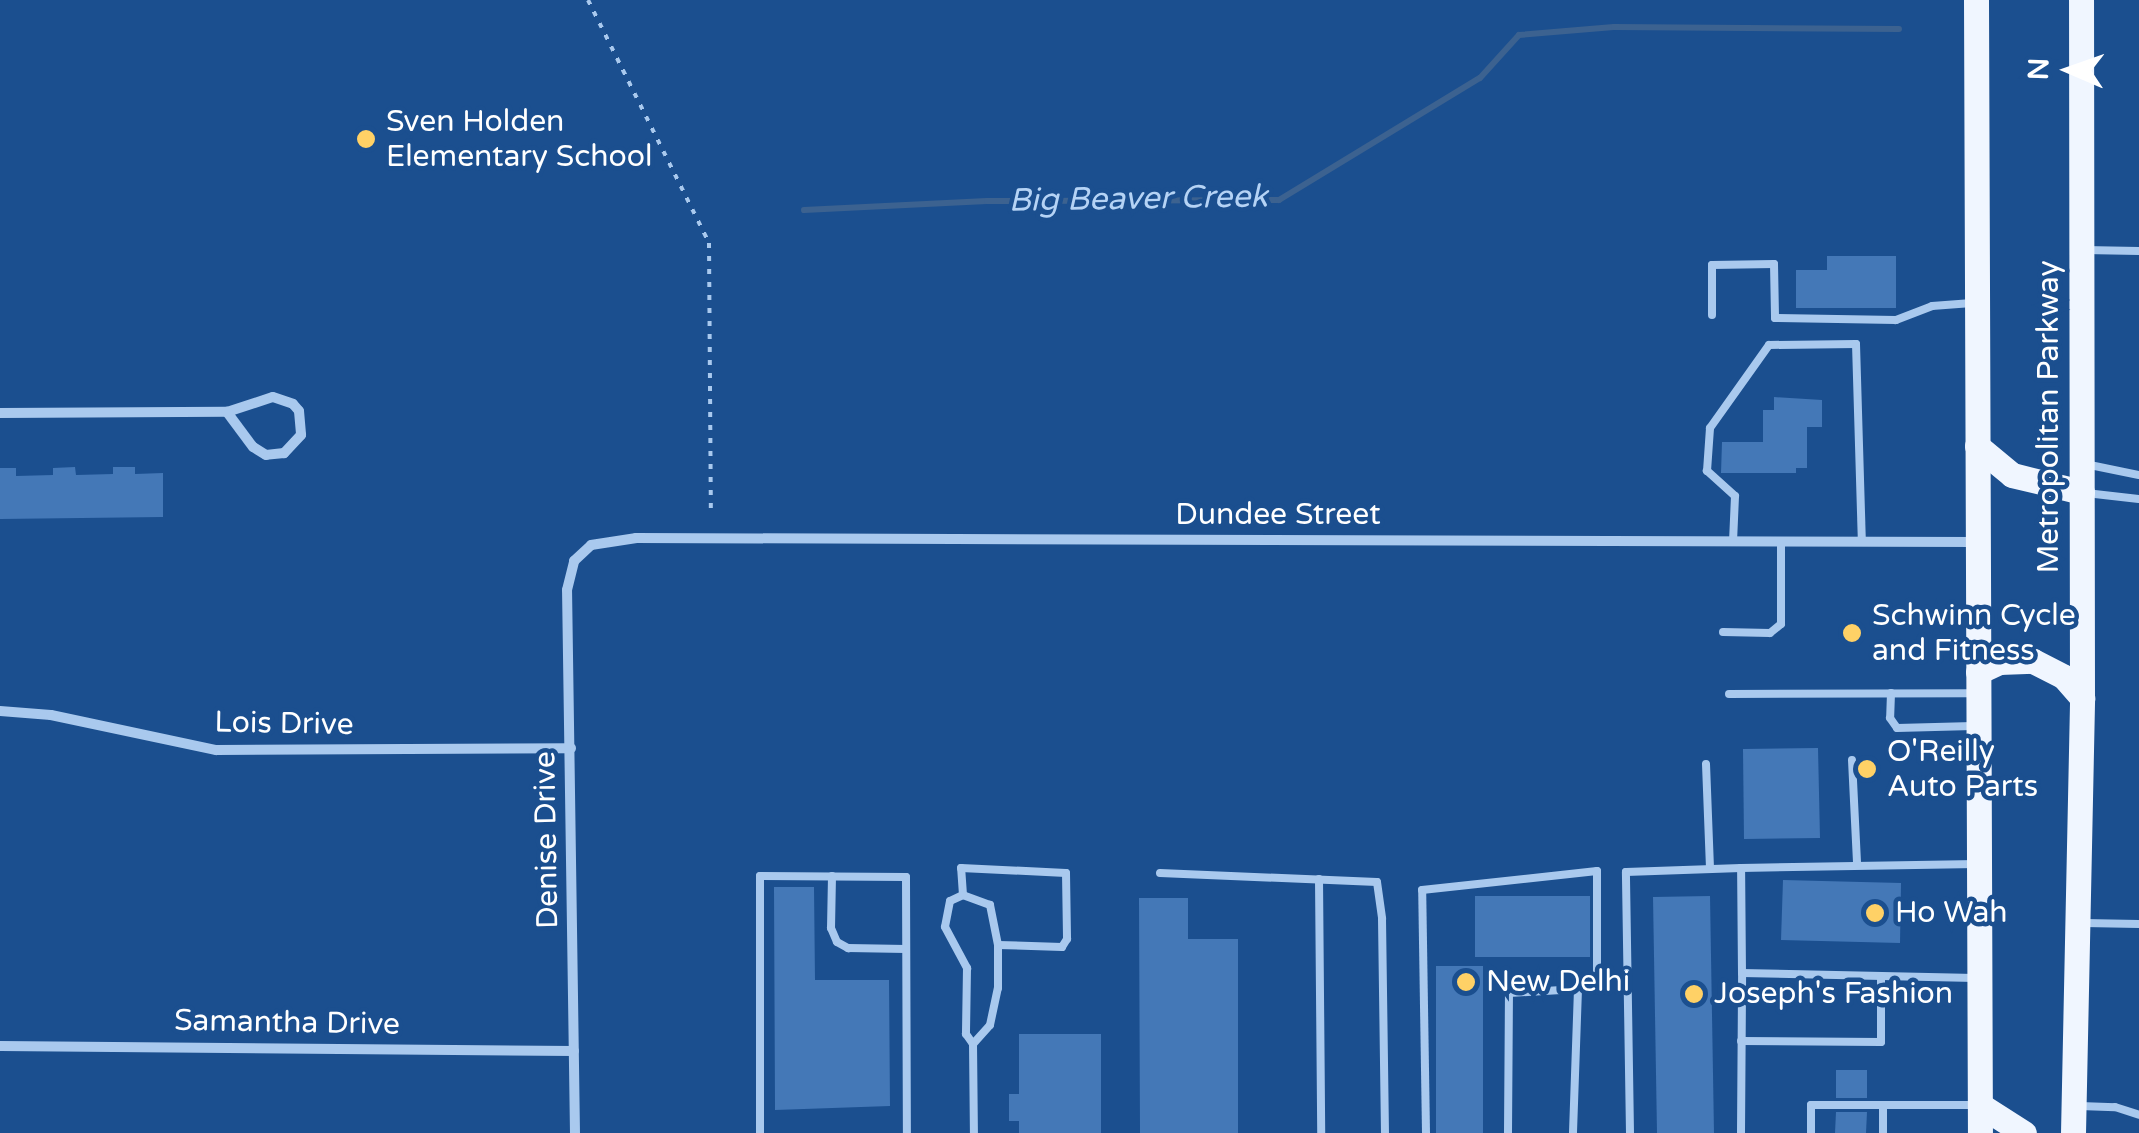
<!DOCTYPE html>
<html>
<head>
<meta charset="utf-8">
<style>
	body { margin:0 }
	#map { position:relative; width:2139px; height:1133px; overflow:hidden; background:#1b4f8f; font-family:"Varela Round",sans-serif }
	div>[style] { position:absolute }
	.stream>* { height:6px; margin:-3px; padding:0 3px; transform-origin:3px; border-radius:3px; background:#3c6290 }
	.building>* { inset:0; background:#4478b7 }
	.path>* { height:4px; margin-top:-2px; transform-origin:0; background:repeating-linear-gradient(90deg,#a9c9ee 0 5px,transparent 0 13px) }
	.lane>* { height:8px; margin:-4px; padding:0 4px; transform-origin:4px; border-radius:4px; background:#a9c9ee }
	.street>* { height:10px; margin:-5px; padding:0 5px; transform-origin:5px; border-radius:5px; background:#a9c9ee }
	.primary>* { height:25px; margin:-12.5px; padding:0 12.5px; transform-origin:12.5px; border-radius:12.5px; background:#f0f6ff }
	.dots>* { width:28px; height:28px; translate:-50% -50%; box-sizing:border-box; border:5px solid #1b4f8f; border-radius:50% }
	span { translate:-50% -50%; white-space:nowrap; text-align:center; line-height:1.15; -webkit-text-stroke:9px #1b4f8f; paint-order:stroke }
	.poi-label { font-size:30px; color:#fff }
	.left { translate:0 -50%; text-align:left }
	.street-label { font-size:30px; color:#fff }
	.water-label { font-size:32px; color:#b5d3f5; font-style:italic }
	.north { position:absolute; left:2019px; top:20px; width:100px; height:100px; -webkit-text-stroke:8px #1b4f8f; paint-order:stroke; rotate:272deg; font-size:28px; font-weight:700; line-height:40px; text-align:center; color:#fff }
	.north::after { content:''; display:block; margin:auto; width:35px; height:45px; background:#fff; clip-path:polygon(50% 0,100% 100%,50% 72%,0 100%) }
</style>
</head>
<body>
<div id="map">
	<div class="stream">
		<div style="left:804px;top:210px;width:183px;rotate:-2.8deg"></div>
		<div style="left:987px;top:201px;width:292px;rotate:-0.2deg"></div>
		<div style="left:1279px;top:200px;width:235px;rotate:-31.3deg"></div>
		<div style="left:1480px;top:78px;width:58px;rotate:-47.8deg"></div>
		<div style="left:1519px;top:35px;width:95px;rotate:-4.8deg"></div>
		<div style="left:1614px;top:27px;width:285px;rotate:0.4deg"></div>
	</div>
	<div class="building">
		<div style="clip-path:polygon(1827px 256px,1896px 256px,1896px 308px,1796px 308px,1796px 270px,1827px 270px)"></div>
		<div style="clip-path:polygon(1774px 397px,1822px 400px,1822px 427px,1807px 427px,1807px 468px,1796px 468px,1796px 473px,1721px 473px,1722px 442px,1763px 442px,1763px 410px,1774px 410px)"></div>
		<div style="clip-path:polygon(75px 467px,76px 475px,113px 474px,113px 467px,135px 467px,135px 474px,163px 473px,163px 517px,0 519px,0 468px,16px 468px,16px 476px,53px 475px,53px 468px)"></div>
		<div style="clip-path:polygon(1818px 748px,1820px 838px,1744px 839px,1743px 749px)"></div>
		<div style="clip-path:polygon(1783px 880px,1901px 883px,1900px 943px,1781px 940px)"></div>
		<div style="clip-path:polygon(774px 887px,814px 887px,815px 980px,889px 980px,890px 1106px,775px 1110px)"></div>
		<div style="clip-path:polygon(1475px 896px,1590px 896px,1590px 957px,1475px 957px)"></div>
		<div style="clip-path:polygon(1710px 896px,1714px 1133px,1657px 1133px,1653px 897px)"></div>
		<div style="clip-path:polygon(1139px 898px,1188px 898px,1188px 939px,1238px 939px,1238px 1133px,1140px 1133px)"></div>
		<div style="clip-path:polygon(1436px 966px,1483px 966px,1483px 1133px,1436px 1133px)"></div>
		<div style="clip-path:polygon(1019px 1034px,1101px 1034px,1101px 1133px,1019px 1133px,1019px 1121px,1009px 1121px,1009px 1094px,1019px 1094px)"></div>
		<div style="clip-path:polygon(1836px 1070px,1867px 1070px,1867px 1098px,1836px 1098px)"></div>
		<div style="clip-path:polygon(1836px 1112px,1867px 1112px,1866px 1133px,1835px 1133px)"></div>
	</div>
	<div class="path">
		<div style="left:588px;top:0;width:271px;rotate:63.5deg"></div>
		<div style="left:709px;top:243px;width:267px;rotate:89.6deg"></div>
	</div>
	<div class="lane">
		<div style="left:2084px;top:250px;width:55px;rotate:1deg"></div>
		<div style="left:1712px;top:315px;width:50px;rotate:-90deg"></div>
		<div style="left:1712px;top:265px;width:62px;rotate:-0.9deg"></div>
		<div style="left:1774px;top:264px;width:54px;rotate:88.9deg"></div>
		<div style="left:1775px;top:318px;width:121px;rotate:0.9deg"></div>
		<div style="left:1896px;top:320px;width:39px;rotate:-21deg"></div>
		<div style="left:1932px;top:306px;width:40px;rotate:-4.3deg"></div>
		<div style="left:2085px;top:464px;width:55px;rotate:11.5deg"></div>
		<div style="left:2086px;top:493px;width:53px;rotate:6.5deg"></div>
		<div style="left:1733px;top:542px;width:46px;rotate:-87.5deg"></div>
		<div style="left:1735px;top:496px;width:38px;rotate:-138deg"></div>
		<div style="left:1707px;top:471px;width:43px;rotate:-86deg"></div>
		<div style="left:1710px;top:428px;width:102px;rotate:-54.6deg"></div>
		<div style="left:1769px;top:345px;width:87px;rotate:-0.7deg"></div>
		<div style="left:1856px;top:344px;width:198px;rotate:88.3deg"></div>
		<div style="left:1723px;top:632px;width:47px;rotate:1.2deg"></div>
		<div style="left:1770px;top:633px;width:14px;rotate:-39deg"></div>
		<div style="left:1781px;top:624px;width:82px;rotate:-90deg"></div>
		<div style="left:1891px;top:693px;width:25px;rotate:92deg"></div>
		<div style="left:1890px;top:718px;width:12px;rotate:55deg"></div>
		<div style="left:1897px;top:728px;width:76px;rotate:-1.5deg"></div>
		<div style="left:1729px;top:694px;width:244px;rotate:-0.2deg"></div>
		<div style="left:1852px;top:760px;width:104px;rotate:87.2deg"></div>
		<div style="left:1706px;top:764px;width:104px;rotate:87.8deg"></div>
		<div style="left:1160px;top:873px;width:217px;rotate:2.4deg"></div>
		<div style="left:1377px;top:882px;width:37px;rotate:82deg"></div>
		<div style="left:1382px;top:919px;width:214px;rotate:89.2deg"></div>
		<div style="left:832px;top:876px;width:52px;rotate:91.1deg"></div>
		<div style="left:831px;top:928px;width:15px;rotate:67deg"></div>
		<div style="left:837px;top:942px;width:13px;rotate:29deg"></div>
		<div style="left:848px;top:948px;width:58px;rotate:1deg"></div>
		<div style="left:1319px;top:879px;width:254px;rotate:89.5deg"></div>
		<div style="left:963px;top:895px;width:27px;rotate:-94deg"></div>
		<div style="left:961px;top:868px;width:105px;rotate:2.7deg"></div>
		<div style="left:1066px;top:873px;width:66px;rotate:89.1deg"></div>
		<div style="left:1067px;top:939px;width:9px;rotate:122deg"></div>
		<div style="left:1062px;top:947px;width:64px;rotate:-178.2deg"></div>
		<div style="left:2084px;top:923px;width:55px;rotate:1deg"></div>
		<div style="left:1742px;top:973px;width:105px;rotate:-90.5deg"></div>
		<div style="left:1741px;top:868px;width:236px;rotate:-1deg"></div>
		<div style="left:1741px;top:1041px;width:140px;rotate:0.4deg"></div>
		<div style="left:1881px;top:1042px;width:64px;rotate:-90deg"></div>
		<div style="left:973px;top:1044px;width:25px;rotate:-48deg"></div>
		<div style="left:990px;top:1025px;width:38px;rotate:-78deg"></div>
		<div style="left:998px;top:988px;width:43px;rotate:-90deg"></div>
		<div style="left:998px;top:945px;width:41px;rotate:-101.3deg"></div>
		<div style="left:990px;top:905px;width:29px;rotate:-160deg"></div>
		<div style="left:963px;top:895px;width:14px;rotate:155deg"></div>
		<div style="left:950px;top:901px;width:26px;rotate:101deg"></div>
		<div style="left:945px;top:927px;width:47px;rotate:61.8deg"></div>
		<div style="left:967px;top:968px;width:66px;rotate:90.9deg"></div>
		<div style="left:966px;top:1034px;width:12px;rotate:55deg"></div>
		<div style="left:973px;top:1044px;width:89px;rotate:89.4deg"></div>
		<div style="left:1883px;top:1105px;width:28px;rotate:90deg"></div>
		<div style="left:2080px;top:1106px;width:35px;rotate:2deg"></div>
		<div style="left:2115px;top:1107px;width:25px;rotate:18deg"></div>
		<div style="left:760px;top:1133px;width:257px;rotate:-90deg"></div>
		<div style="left:760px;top:876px;width:146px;rotate:0.4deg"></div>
		<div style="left:906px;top:877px;width:256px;rotate:89.8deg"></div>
		<div style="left:1426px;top:1133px;width:243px;rotate:-90.9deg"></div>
		<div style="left:1422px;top:890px;width:176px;rotate:-6.2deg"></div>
		<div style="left:1597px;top:871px;width:118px;rotate:90deg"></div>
		<div style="left:1597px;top:989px;width:19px;rotate:180deg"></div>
		<div style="left:1508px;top:1133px;width:140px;rotate:-89.6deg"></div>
		<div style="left:1509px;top:993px;width:69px;rotate:-3.3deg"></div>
		<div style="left:1578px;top:989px;width:144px;rotate:92deg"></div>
		<div style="left:1630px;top:1133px;width:261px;rotate:-90.9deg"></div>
		<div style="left:1626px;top:872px;width:115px;rotate:-2deg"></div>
		<div style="left:1741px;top:1133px;width:160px;rotate:-89.6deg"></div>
		<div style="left:1742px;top:973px;width:233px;rotate:1.2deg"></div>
		<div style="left:1811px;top:1133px;width:28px;rotate:-90deg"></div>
		<div style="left:1811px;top:1105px;width:163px"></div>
	</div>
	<div class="street">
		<div style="left:0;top:413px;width:227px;rotate:-0.3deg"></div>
		<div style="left:227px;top:412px;width:48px;rotate:-18.1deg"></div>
		<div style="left:273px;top:397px;width:21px;rotate:19deg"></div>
		<div style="left:293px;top:404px;width:9px;rotate:49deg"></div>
		<div style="left:299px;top:411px;width:24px;rotate:85deg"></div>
		<div style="left:301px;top:435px;width:25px;rotate:133deg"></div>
		<div style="left:284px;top:453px;width:18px;rotate:174deg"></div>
		<div style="left:266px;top:455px;width:15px;rotate:-148deg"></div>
		<div style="left:253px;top:447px;width:44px;rotate:-126.6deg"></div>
		<div style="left:0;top:711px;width:51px;rotate:4.5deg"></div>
		<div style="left:51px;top:715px;width:169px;rotate:12deg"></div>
		<div style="left:216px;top:750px;width:355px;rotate:-0.3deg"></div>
		<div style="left:0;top:1046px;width:574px;rotate:0.5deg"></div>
		<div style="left:575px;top:1133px;width:543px;rotate:-90.84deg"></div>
		<div style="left:567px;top:590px;width:30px;rotate:-76deg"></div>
		<div style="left:574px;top:561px;width:23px;rotate:-43deg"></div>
		<div style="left:591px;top:545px;width:46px;rotate:-8.8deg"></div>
		<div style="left:636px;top:538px;width:1341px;rotate:0.17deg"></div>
	</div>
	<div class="primary">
		<div style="left:1976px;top:0;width:1133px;rotate:89.8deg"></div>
		<div style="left:1977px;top:446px;width:45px;rotate:39.6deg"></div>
		<div style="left:2012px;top:475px;width:72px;rotate:13.7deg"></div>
		<div style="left:1978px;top:672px;width:23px;rotate:-25deg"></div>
		<div style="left:1999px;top:662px;width:34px;rotate:-2deg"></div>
		<div style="left:2033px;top:661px;width:35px;rotate:27deg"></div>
		<div style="left:2064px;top:677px;width:28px;rotate:49deg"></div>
		<div style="left:1980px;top:1105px;width:52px;rotate:32.5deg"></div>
		<div style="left:2073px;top:1133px;width:435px;rotate:-88.8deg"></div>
		<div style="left:2082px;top:698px;width:698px;rotate:-90.08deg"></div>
	</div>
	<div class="dots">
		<div style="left:366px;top:139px;background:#ffd166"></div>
		<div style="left:1852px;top:633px;background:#ffd166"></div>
		<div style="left:1867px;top:769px;background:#ffd166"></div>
		<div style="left:1875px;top:913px;background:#ffd166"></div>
		<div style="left:1466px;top:982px;background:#ffd166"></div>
		<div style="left:1694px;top:994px;background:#ffd166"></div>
	</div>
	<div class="poi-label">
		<span class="left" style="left:386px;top:139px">Sven Holden<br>Elementary School</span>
		<span class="left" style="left:1872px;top:633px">Schwinn Cycle<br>and Fitness</span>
		<span class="left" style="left:1887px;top:769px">O'Reilly<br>Auto Parts</span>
		<span class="left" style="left:1895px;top:913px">Ho Wah</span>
		<span class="left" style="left:1486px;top:982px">New Delhi</span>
		<span class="left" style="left:1714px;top:994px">Joseph's Fashion</span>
	</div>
	<div class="street-label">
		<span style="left:2049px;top:417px;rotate:-90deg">Metropolitan Parkway</span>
		<span style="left:1278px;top:515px">Dundee Street</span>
		<span style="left:284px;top:724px;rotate:1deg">Lois Drive</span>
		<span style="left:547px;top:840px;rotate:-91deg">Denise Drive</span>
		<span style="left:287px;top:1023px;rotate:1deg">Samantha Drive</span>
	</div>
	<div class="water-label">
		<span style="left:1138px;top:199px;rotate:-1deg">Big Beaver Creek</span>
	</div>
	<div class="north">N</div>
</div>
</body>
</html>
